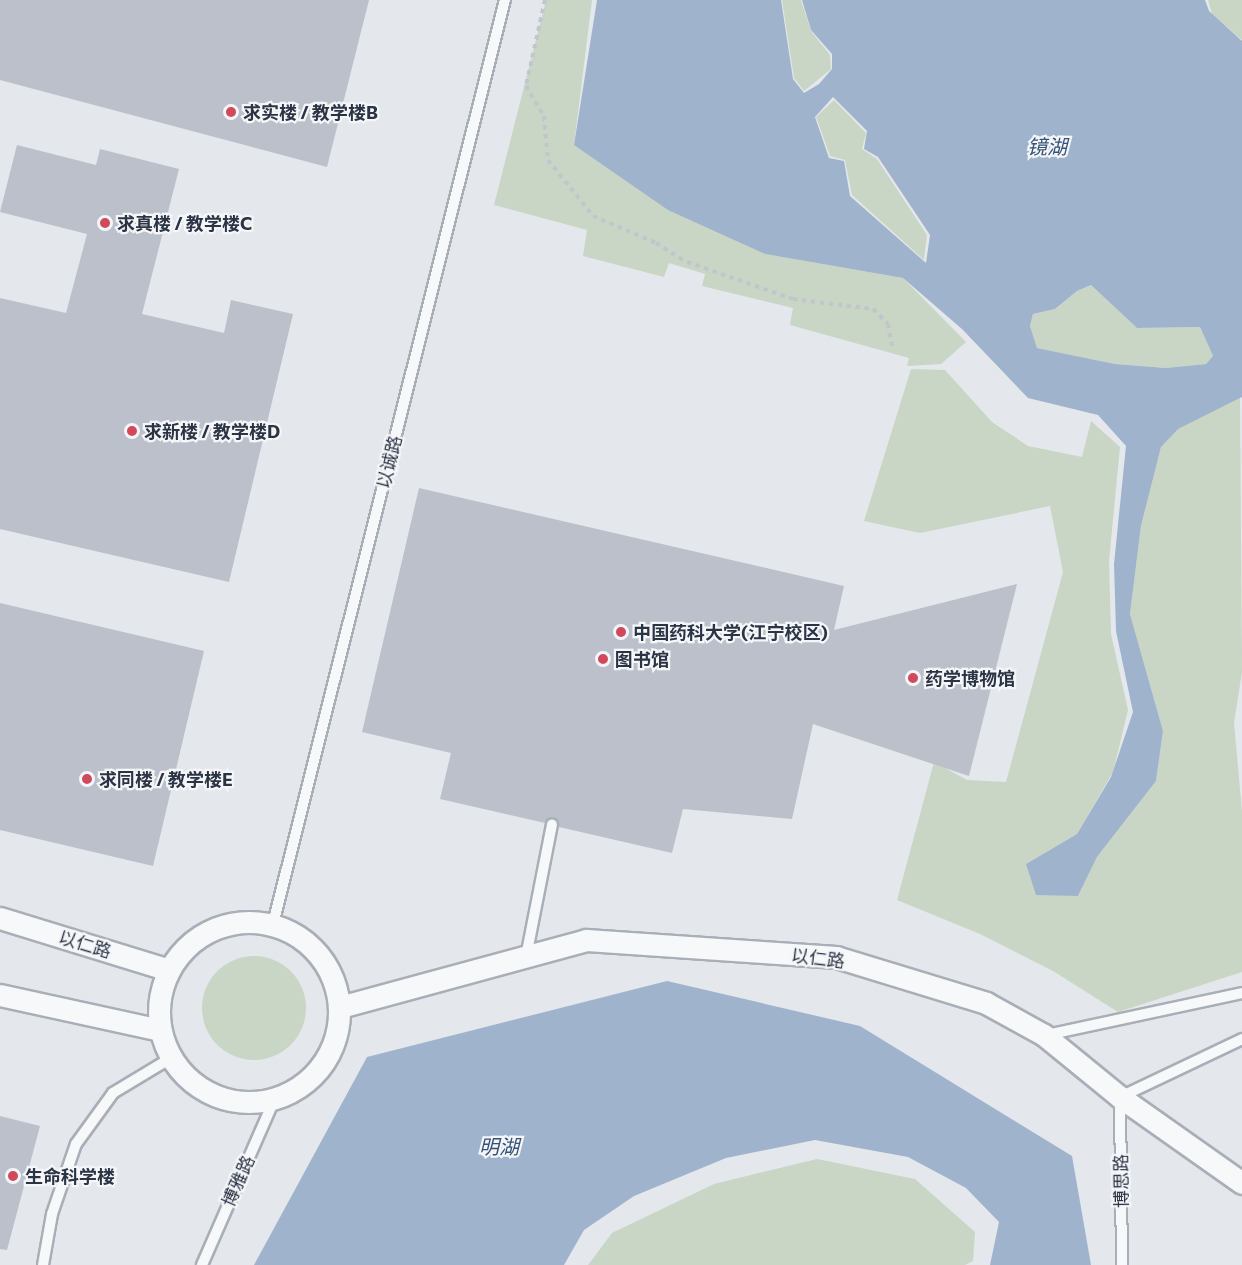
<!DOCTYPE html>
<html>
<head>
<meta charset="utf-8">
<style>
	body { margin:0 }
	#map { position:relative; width:1242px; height:1265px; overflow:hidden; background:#e4e7ec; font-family:Commissioner,"Noto Sans SC",sans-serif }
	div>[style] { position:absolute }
	.green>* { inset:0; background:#c9d6c5 }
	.round { border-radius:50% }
	.water>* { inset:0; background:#9fb4cc }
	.building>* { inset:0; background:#bbc0ca }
	.path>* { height:4px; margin-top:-2px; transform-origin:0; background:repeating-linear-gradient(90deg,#c2c5cb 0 4.5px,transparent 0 9px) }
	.roads { filter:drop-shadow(2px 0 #a9aeb7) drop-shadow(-2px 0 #a9aeb7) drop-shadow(0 2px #a9aeb7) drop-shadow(0 -2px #a9aeb7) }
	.service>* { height:10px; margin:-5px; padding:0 5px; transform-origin:5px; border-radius:5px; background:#f7f8fa }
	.minor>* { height:21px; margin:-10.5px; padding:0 10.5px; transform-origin:10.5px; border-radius:10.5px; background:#f7f8fa }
	.minor>.ring { margin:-10.5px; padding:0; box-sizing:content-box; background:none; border:21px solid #f7f8fa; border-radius:50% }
	.dots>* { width:16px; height:16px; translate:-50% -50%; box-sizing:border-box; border:3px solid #f4f6f9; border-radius:50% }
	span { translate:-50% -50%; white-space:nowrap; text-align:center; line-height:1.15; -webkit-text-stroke:4.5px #f4f6f9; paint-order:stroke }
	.poi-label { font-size:18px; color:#2b3445; font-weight:700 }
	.left { translate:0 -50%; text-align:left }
	.street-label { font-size:18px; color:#2b3445 }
	.water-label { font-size:20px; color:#34527a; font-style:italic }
</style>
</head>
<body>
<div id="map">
	<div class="green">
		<div style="clip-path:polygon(546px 0,592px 0,574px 145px,765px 254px,903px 278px,966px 342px,941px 364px,907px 366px,909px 358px,790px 325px,793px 308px,702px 286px,705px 274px,669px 263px,664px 277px,583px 256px,587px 230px,494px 205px)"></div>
		<div style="clip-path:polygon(782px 0,801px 0,811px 31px,830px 55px,831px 69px,804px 91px,794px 78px)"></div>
		<div style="clip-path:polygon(1208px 0,1242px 0,1242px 40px,1212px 14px)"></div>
		<div style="clip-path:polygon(834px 100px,866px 133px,862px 149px,877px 159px,927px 235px,924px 260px,852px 195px,845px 160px,830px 156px,816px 117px)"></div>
		<div style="clip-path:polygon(1091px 285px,1137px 328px,1200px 327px,1213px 356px,1206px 364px,1167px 368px,1115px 364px,1037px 348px,1030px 326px,1033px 314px,1055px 309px,1077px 291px)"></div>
		<div style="clip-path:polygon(911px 369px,945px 370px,992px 422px,1028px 446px,1082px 457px,1091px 421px,1120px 447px,1109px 561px,1111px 634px,1128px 710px,1113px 772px,1077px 834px,1026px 864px,1078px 896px,1097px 857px,1156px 781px,1163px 731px,1130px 614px,1141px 526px,1161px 447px,1177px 429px,1240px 398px,1242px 672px,1234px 723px,1242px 811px,1242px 972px,1118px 1012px,1053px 971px,980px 934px,897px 900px,934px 762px,967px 780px,1006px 782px,1063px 572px,1050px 506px,920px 533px,864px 521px)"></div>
		<div class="round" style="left:202px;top:956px;width:104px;height:104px"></div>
		<div style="clip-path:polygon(817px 1159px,915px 1179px,975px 1232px,973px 1261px,965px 1265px,588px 1265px,612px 1233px,714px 1184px)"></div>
	</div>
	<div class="water">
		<div style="clip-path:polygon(evenodd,597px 0,781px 0,793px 79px,804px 93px,819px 84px,832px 69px,832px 54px,811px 30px,802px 0,1205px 0,1209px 11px,1242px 41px,1242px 397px,1178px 429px,1161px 447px,1141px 526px,1130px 614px,1163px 731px,1156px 781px,1097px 857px,1078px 896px,1036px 895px,1026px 864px,1077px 834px,1111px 777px,1133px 712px,1116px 631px,1114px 564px,1126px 446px,1098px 415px,1028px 398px,962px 329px,903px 278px,765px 254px,668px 210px,574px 145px,597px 0,833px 97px,867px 131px,864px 149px,878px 157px,930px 235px,926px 263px,850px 196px,844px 161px,829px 158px,815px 117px,833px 97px,597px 0,1091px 285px,1137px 328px,1200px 327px,1213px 356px,1206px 364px,1166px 368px,1115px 364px,1037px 348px,1030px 326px,1033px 314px,1055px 309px,1077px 291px,1091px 285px)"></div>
		<div style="clip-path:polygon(667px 981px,860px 1026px,1072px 1156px,1091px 1265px,990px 1265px,999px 1222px,966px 1188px,908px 1157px,815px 1140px,726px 1158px,634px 1196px,584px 1230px,564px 1265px,254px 1265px,367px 1057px)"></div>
	</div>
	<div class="building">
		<div style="clip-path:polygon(0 0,369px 0,327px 167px,0 80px)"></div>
		<div style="clip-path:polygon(17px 145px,96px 165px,100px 149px,179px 169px,142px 314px,224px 333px,231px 300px,293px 314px,229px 582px,0 529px,0 298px,66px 313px,87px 234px,0 212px)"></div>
		<div style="clip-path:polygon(419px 488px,844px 586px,834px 630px,1017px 584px,969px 776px,813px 724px,792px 819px,683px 809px,672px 853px,559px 827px,554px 818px,545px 823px,440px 799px,451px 753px,362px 732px)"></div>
		<div style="clip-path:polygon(0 603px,204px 651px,153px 866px,0 830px)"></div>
		<div style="clip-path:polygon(0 1116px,40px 1126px,7px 1250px,0 1249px)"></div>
	</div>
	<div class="path">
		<div style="left:545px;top:0;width:88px;rotate:102.5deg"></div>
		<div style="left:526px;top:86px;width:35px;rotate:59deg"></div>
		<div style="left:544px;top:116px;width:44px;rotate:84.8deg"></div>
		<div style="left:548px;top:160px;width:72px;rotate:51.2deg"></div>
		<div style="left:593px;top:216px;width:69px;rotate:23.2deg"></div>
		<div style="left:656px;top:243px;width:36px;rotate:32deg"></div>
		<div style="left:687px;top:262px;width:112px;rotate:19.2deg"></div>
		<div style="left:793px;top:299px;width:81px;rotate:7.1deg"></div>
		<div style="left:873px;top:309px;width:21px;rotate:45deg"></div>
		<div style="left:888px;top:324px;width:23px;rotate:80deg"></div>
	</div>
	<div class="roads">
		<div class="service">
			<div style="left:273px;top:924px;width:953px;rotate:-75.91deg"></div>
			<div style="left:526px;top:957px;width:135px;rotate:-78.9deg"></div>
			<div style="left:1046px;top:1035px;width:200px;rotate:-12.1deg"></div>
			<div style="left:43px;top:1265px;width:52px;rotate:-80deg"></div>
			<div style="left:52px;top:1214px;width:74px;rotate:-71.1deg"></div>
			<div style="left:76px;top:1144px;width:63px;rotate:-54deg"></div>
			<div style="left:113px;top:1093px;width:68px;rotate:-31.1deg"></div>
			<div style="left:202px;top:1265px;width:182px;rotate:-66.4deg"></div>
			<div style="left:1122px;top:1265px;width:168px;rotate:-90.7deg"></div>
			<div style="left:1120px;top:1097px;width:135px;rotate:-25.4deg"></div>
		</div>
		<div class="minor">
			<div style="left:0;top:918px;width:177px;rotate:17.1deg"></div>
			<div class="ring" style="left:159px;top:922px;width:159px;height:159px"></div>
			<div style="left:0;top:995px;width:164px;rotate:12.3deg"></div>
			<div style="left:340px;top:1007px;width:255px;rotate:-15.2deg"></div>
			<div style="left:586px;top:940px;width:251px;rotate:3.9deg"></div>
			<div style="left:836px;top:957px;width:157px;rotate:17deg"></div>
			<div style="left:986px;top:1003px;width:66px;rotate:28.9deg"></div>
			<div style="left:1044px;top:1035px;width:98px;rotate:39.2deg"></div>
			<div style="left:1120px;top:1097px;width:149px;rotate:35.2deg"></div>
		</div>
	</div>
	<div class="dots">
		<div style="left:231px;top:112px;background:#d1495b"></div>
		<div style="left:105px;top:223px;background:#d1495b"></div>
		<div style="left:132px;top:431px;background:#d1495b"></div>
		<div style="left:621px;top:632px;background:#d1495b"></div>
		<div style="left:603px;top:659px;background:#d1495b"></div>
		<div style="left:913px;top:678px;background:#d1495b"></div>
		<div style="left:87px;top:779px;background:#d1495b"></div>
		<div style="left:13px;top:1176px;background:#d1495b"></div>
	</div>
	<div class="poi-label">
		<span class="left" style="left:243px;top:112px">求实楼 / 教学楼B</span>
		<span class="left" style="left:117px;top:223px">求真楼 / 教学楼C</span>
		<span class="left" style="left:144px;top:431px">求新楼 / 教学楼D</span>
		<span class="left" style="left:633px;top:632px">中国药科大学(江宁校区)</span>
		<span class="left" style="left:615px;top:659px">图书馆</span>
		<span class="left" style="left:925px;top:678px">药学博物馆</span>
		<span class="left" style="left:99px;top:779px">求同楼 / 教学楼E</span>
		<span class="left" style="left:25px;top:1176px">生命科学楼</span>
	</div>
	<div class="street-label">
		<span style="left:389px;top:462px;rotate:-76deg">以诚路</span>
		<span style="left:85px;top:944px;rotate:17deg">以仁路</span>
		<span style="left:818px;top:958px;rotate:7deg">以仁路</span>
		<span style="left:238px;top:1181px;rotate:-66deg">博雅路</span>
		<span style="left:1121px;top:1181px;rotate:-91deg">博思路</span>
	</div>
	<div class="water-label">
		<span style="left:1047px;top:146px">镜湖</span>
		<span style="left:499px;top:1146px">明湖</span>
	</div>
</div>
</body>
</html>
